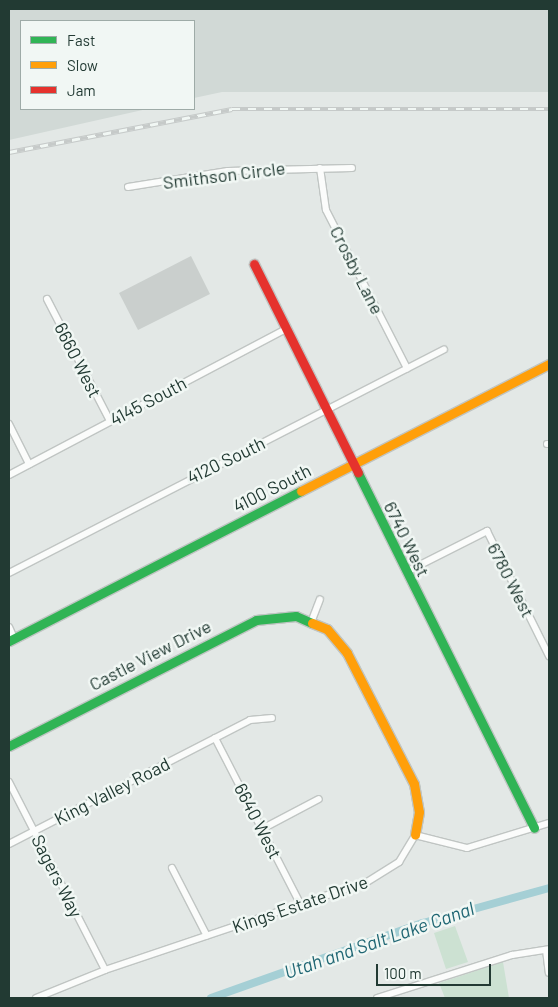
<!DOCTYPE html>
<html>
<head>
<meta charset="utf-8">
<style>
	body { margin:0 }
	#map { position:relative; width:558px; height:1007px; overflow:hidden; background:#e3e8e6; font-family:Barlow,sans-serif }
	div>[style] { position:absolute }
	.built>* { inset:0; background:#d1d9d6 }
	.green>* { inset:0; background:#cce1d2 }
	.canal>* { height:8px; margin:-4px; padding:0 4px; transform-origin:4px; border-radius:4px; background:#a5cfd5 }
	.building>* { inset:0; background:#cacfcd }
	.roads { filter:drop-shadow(1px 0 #c0c5c3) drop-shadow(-1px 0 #c0c5c3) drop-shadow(0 1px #c0c5c3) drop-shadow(0 -1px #c0c5c3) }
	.street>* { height:6px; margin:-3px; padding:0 3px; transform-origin:3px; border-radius:3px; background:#fbfcfb }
	.fast>* { height:9px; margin:-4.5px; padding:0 4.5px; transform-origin:4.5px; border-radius:4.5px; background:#30b455 }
	.slow>* { height:9px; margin:-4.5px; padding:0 4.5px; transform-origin:4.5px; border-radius:4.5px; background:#ff9f0a }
	.jam>* { height:9px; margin:-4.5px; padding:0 4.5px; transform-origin:4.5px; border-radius:4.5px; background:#e5322d }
	.rail>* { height:4.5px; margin-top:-2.25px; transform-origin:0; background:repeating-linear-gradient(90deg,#f1f7f4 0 8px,#c6cac9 0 16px); box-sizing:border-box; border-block:1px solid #c6cac9 }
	span { translate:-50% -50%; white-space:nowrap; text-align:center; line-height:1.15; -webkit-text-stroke:5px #f1f7f4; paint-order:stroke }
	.street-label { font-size:18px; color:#223a33 }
	.water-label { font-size:19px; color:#1f6673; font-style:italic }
	.frame { position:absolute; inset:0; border:10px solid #223a33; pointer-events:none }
	.legend { position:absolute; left:20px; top:20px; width:175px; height:90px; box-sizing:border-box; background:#f1f7f4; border:1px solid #9eaba7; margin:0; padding:6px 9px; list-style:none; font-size:15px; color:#223a33 }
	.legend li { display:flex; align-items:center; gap:10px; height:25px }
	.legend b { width:25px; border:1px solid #9eaba7 }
	.scale { position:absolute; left:376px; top:964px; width:115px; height:22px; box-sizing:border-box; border:2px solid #223a33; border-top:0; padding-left:6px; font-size:15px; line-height:18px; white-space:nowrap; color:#223a33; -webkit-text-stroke:4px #f1f7f4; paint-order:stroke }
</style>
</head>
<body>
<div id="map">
	<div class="built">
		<div style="clip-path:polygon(9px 9px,549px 9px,549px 92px,222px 92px,194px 98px,194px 21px,21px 21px,21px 109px,147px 109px,9px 140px)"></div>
	</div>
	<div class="green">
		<div style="clip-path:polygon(455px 926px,468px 962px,446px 969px,434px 933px)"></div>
		<div style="clip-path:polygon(503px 962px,509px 998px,445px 998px,439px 983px)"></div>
	</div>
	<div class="canal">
		<div style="left:211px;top:998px;width:225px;rotate:-19.5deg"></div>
		<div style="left:423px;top:923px;width:131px;rotate:-15.5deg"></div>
	</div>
	<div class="building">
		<div style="clip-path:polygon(191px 256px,210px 294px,138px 330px,119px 293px)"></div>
	</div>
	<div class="roads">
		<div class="street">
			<div style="left:320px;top:168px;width:42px;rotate:81.9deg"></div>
			<div style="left:326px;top:210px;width:178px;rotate:62.9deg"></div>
			<div style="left:128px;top:187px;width:101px;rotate:-9.1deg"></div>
			<div style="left:228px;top:171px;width:124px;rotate:-1.4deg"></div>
			<div style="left:47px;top:299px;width:137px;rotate:62.7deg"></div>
			<div style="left:9px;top:424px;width:45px;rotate:63.4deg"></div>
			<div style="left:547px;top:444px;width:2px"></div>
			<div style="left:9px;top:475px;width:315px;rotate:-27.8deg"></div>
			<div style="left:406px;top:572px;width:91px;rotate:-26.8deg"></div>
			<div style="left:487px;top:531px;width:140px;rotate:63.6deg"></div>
			<div style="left:9px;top:573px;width:489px;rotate:-27.2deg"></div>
			<div style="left:312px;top:620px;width:22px;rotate:-69deg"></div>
			<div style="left:9px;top:627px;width:12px;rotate:66deg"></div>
			<div style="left:215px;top:738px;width:188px;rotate:62.8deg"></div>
			<div style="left:9px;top:782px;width:211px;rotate:62.9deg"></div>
			<div style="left:262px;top:829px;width:64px;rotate:-27.8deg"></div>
			<div style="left:9px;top:844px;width:271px;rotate:-27.2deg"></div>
			<div style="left:250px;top:720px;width:22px;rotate:-5deg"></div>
			<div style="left:172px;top:868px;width:76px;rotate:62.8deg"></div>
			<div style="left:546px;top:950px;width:23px;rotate:83deg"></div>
			<div style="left:36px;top:998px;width:74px;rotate:-22.1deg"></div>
			<div style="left:105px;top:970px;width:276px;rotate:-18.6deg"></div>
			<div style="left:367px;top:882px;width:38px;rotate:-32deg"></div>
			<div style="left:399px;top:862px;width:31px;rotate:-59deg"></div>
			<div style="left:415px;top:835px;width:54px;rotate:14deg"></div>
			<div style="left:467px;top:848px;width:86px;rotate:-17deg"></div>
			<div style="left:377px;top:998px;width:142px;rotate:-17.7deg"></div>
			<div style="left:512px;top:955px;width:37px;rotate:-9deg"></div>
		</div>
		<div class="fast">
			<div style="left:358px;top:473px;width:396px;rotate:63.6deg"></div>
			<div style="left:9px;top:641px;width:328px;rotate:-27.2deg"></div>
			<div style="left:9px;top:746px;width:277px;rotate:-27deg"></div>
			<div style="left:256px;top:620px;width:40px;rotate:-5.7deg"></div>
			<div style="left:296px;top:616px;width:17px;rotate:24deg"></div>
		</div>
		<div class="slow">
			<div style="left:301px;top:491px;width:279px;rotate:-27.1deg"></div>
			<div style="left:312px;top:623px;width:16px;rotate:22deg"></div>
			<div style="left:327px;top:629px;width:31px;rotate:50deg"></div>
			<div style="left:347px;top:653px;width:147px;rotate:62.9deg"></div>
			<div style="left:414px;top:784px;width:28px;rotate:80deg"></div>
			<div style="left:419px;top:812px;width:23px;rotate:100deg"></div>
		</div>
		<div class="jam">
			<div style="left:254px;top:264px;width:233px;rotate:63.5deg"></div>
		</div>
	</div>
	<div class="rail">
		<div style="left:9px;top:152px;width:227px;rotate:-10.9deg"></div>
		<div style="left:232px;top:109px;width:317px"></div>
	</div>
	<div class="street-label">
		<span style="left:224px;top:175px;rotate:-7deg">Smithson Circle</span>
		<span style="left:357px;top:270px;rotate:63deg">Crosby Lane</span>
		<span style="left:78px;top:360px;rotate:63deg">6660 West</span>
		<span style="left:148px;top:401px;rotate:-28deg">4145 South</span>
		<span style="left:226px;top:460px;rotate:-26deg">4120 South</span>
		<span style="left:272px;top:488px;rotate:-27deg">4100 South</span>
		<span style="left:407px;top:539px;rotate:64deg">6740 West</span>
		<span style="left:511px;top:580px;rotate:63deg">6780 West</span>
		<span style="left:150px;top:655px;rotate:-27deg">Castle View Drive</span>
		<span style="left:112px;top:791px;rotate:-27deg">King Valley Road</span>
		<span style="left:258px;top:821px;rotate:63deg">6640 West</span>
		<span style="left:57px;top:876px;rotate:63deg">Sagers Way</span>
		<span style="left:300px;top:904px;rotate:-19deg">Kings Estate Drive</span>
	</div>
	<div class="water-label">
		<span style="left:379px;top:940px;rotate:-19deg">Utah and Salt Lake Canal</span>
	</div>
	<div class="frame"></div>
	<ul class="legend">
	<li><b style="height:6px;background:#30b455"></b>Fast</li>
	<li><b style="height:6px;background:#ff9f0a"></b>Slow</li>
	<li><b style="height:6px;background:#e5322d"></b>Jam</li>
	</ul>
	<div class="scale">100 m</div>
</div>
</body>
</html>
